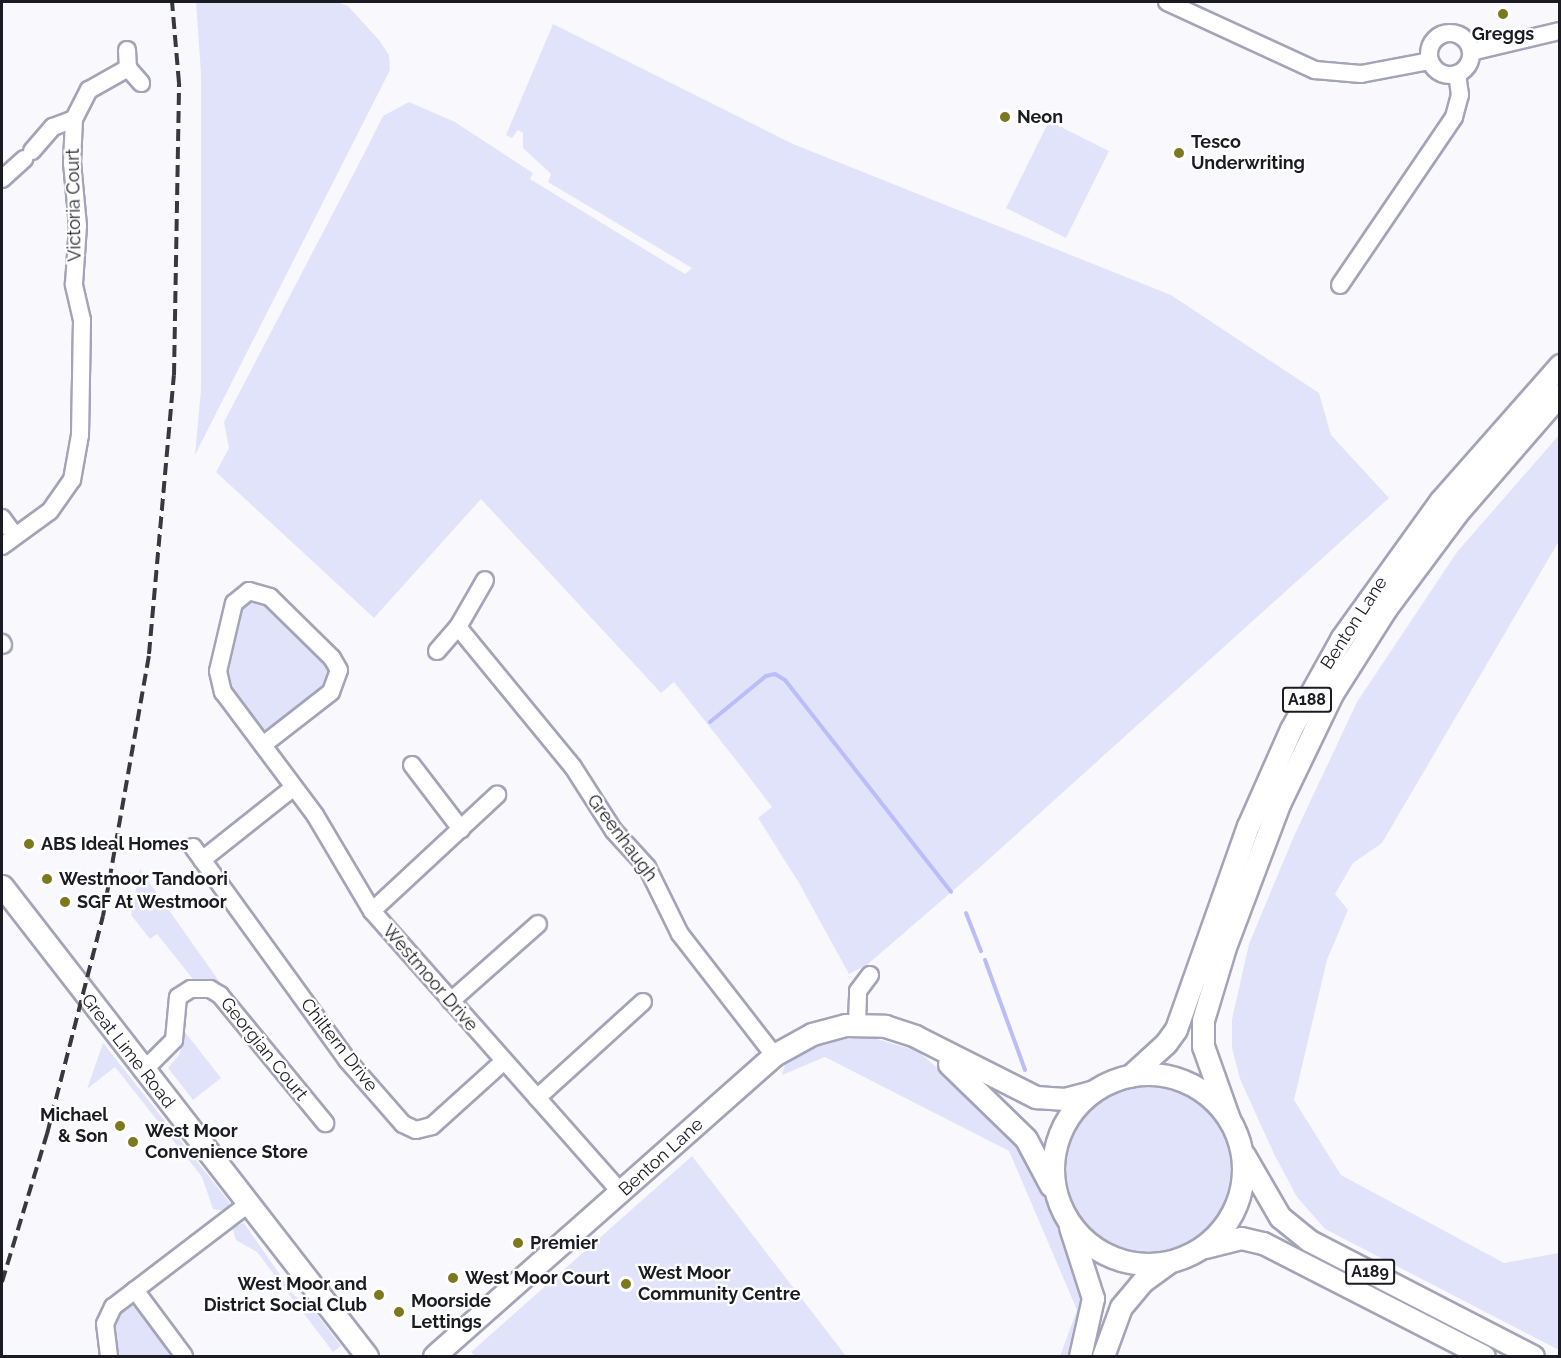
<!DOCTYPE html>
<html>
<head>
<meta charset="utf-8">
<style>
	body { margin:0 }
	#map { position:relative; width:1561px; height:1358px; overflow:hidden; background:#f9f9fd; font-family:Raleway,sans-serif }
	div>[style] { position:absolute }
	.green>* { inset:0; background:#e1e3fb }
	.round { border-radius:50% }
	.stream>* { height:4px; margin:-2px; padding:0 2px; transform-origin:2px; border-radius:2px; background:#bbbdfb }
	.roads { filter:drop-shadow(2px 0 #a3a4b8) drop-shadow(-2px 0 #a3a4b8) drop-shadow(0 2px #a3a4b8) drop-shadow(0 -2px #a3a4b8) }
	.minor>* { height:16px; margin:-8px; padding:0 8px; transform-origin:8px; border-radius:8px; background:#fff }
	.minor>.ring { margin:-8px; padding:0; box-sizing:content-box; background:none; border:16px solid #fff; border-radius:50% }
	.major>* { height:21px; margin:-10.5px; padding:0 10.5px; transform-origin:10.5px; border-radius:10.5px; background:#fff }
	.major>.ring { margin:-10.5px; padding:0; box-sizing:content-box; background:none; border:21px solid #fff; border-radius:50% }
	.rail>* { height:4px; margin-top:-2px; transform-origin:0; background:repeating-linear-gradient(90deg,#38393f 0 12px,transparent 0 18px) }
	.dots>* { width:16px; height:16px; translate:-50% -50%; box-sizing:border-box; border:3px solid #fff; border-radius:50% }
	span { translate:-50% -50%; white-space:nowrap; text-align:center; line-height:1.15; -webkit-text-stroke:4.5px #fff; paint-order:stroke }
	.shield-label span { padding:2px 4px; background:#fff; border:2px solid; border-radius:4px; -webkit-text-stroke-width:0 }
	.shield-label { font-size:16px; color:#1b1c23; font-weight:700 }
	.poi-label { font-size:18px; color:#1b1c23; font-weight:700 }
	.left { translate:0 -50%; text-align:left }
	.right { translate:-100% -50%; text-align:right }
	.street-label { font-size:18px; color:#1b1c23 }
	.frame { position:absolute; inset:0; border:3px solid #1b1c23; pointer-events:none }
</style>
</head>
<body>
<div id="map">
	<div class="green">
		<div style="clip-path:polygon(196px 2px,337px 2px,348px 6px,379px 40px,389px 55px,390px 70px,195px 455px,201px 390px,201px 74px)"></div>
		<div style="clip-path:polygon(553px 24px,793px 144px,1171px 295px,1319px 393px,1331px 435px,1389px 498px,978px 869px,868px 964px,849px 974px,799px 883px,758px 818px,772px 807px,743px 769px,674px 682px,661px 693px,481px 499px,374px 618px,216px 472px,229px 448px,224px 422px,367px 148px,383px 116px,409px 102px,455px 122px,533px 173px,530px 179px,685px 274px,692px 268px,548px 182px,551px 174px,523px 148px,523px 133px,518px 130px,512px 138px,506px 135px)"></div>
		<div style="clip-path:polygon(1049px 121px,1109px 151px,1066px 238px,1006px 208px)"></div>
		<div style="clip-path:polygon(1559px 435px,1559px 541px,1382px 843px,1353px 863px,1335px 894px,1348px 910px,1327px 960px,1294px 1100px,1341px 1175px,1504px 1263px,1559px 1253px,1559px 1350px,1325px 1229px,1297px 1197px,1275px 1156px,1240px 1079px,1232px 1048px,1232px 1019px,1249px 944px,1294px 836px,1357px 702px,1457px 552px)"></div>
		<div style="clip-path:polygon(247px 600px,264px 602px,332px 671px,331px 682px,274px 728px,265px 729px,259px 728px,224px 680px,237px 607px)"></div>
		<div style="clip-path:polygon(140px 869px,221px 984px,196px 983px,157px 934px,150px 939px,131px 915px)"></div>
		<div style="clip-path:polygon(185px 1032px,221px 1078px,193px 1100px,168px 1068px,179px 1055px)"></div>
		<div style="clip-path:polygon(863px 1035px,918px 1051px,1018px 1140px,1032px 1161px,1087px 1293px,1073px 1356px,1060px 1356px,1077px 1310px,1009px 1151px,825px 1057px,782px 1075px,786px 1061px,808px 1048px)"></div>
		<div style="clip-path:polygon(103px 1043px,230px 1203px,225px 1211px,213px 1209px,202px 1177px,115px 1067px,87px 1089px)"></div>
		<div class="round" style="left:1062px;top:1084px;width:172px;height:172px"></div>
		<div style="clip-path:polygon(692px 1156px,846px 1356px,475px 1356px,471px 1352px)"></div>
		<div style="clip-path:polygon(244px 1223px,294px 1295px,315px 1312px,341px 1346px,333px 1352px,257px 1252px,236px 1240px,232px 1227px)"></div>
		<div style="clip-path:polygon(129px 1302px,138px 1304px,174px 1356px,116px 1356px,112px 1321px)"></div>
	</div>
	<div class="stream">
		<div style="left:710px;top:722px;width:72px;rotate:-39.4deg"></div>
		<div style="left:766px;top:676px;width:9px;rotate:-13deg"></div>
		<div style="left:775px;top:674px;width:12px;rotate:31deg"></div>
		<div style="left:785px;top:680px;width:269px;rotate:51.9deg"></div>
		<div style="left:966px;top:913px;width:41px;rotate:68.5deg"></div>
		<div style="left:985px;top:960px;width:117px;rotate:70deg"></div>
	</div>
	<div class="roads">
		<div class="minor">
			<div style="left:1167px;top:2px;width:163px;rotate:24.7deg"></div>
			<div style="left:1315px;top:70px;width:46px;rotate:5deg"></div>
			<div style="left:1361px;top:74px;width:70px;rotate:-10.7deg"></div>
			<div class="ring" style="left:1429px;top:33px;width:26px;height:26px"></div>
			<div style="left:127px;top:50px;width:18px;rotate:87deg"></div>
			<div style="left:128px;top:68px;width:20px;rotate:49deg"></div>
			<div style="left:1471px;top:52px;width:91px;rotate:-13.3deg"></div>
			<div style="left:32px;top:151px;width:32px;rotate:-49deg"></div>
			<div style="left:53px;top:127px;width:22px;rotate:-21deg"></div>
			<div style="left:2px;top:179px;width:30px;rotate:-42deg"></div>
			<div style="left:1340px;top:285px;width:203px;rotate:-55.8deg"></div>
			<div style="left:1454px;top:117px;width:23px;rotate:-75deg"></div>
			<div style="left:1460px;top:95px;width:21px;rotate:-98deg"></div>
			<div style="left:2px;top:518px;width:22px;rotate:54deg"></div>
			<div style="left:2px;top:546px;width:59px;rotate:-36.1deg"></div>
			<div style="left:50px;top:511px;width:38px;rotate:-55deg"></div>
			<div style="left:72px;top:480px;width:46px;rotate:-79.9deg"></div>
			<div style="left:80px;top:435px;width:115px;rotate:-89deg"></div>
			<div style="left:82px;top:320px;width:37px;rotate:-103deg"></div>
			<div style="left:74px;top:284px;width:58px;rotate:-86.1deg"></div>
			<div style="left:78px;top:226px;width:63px;rotate:-95.4deg"></div>
			<div style="left:72px;top:163px;width:44px;rotate:-87.4deg"></div>
			<div style="left:74px;top:119px;width:33px;rotate:-63deg"></div>
			<div style="left:89px;top:90px;width:45px;rotate:-29.4deg"></div>
			<div style="left:458px;top:627px;width:181px;rotate:50.6deg"></div>
			<div style="left:573px;top:767px;width:76px;rotate:57.4deg"></div>
			<div style="left:614px;top:831px;width:49px;rotate:47.5deg"></div>
			<div style="left:647px;top:867px;width:75px;rotate:63.8deg"></div>
			<div style="left:680px;top:934px;width:153px;rotate:52.2deg"></div>
			<div style="left:2px;top:643px;width:2px;rotate:63deg"></div>
			<div style="left:437px;top:651px;width:32px;rotate:-49deg"></div>
			<div style="left:458px;top:627px;width:54px;rotate:-60.1deg"></div>
			<div style="left:263px;top:745px;width:86px;rotate:-37.9deg"></div>
			<div style="left:331px;top:692px;width:23px;rotate:-70deg"></div>
			<div style="left:339px;top:670px;width:14px;rotate:-120deg"></div>
			<div style="left:332px;top:658px;width:87px;rotate:-135.5deg"></div>
			<div style="left:270px;top:597px;width:22px;rotate:-164deg"></div>
			<div style="left:249px;top:591px;width:19px;rotate:141deg"></div>
			<div style="left:234px;top:603px;width:70px;rotate:103.2deg"></div>
			<div style="left:218px;top:671px;width:22px;rotate:77deg"></div>
			<div style="left:223px;top:692px;width:154px;rotate:53.2deg"></div>
			<div style="left:315px;top:815px;width:112px;rotate:59.3deg"></div>
			<div style="left:372px;top:911px;width:375px;rotate:48.5deg"></div>
			<div style="left:412px;top:765px;width:81px;rotate:52.6deg"></div>
			<div style="left:193px;top:847px;width:263px;rotate:54.1deg"></div>
			<div style="left:347px;top:1060px;width:85px;rotate:48.8deg"></div>
			<div style="left:403px;top:1124px;width:14px;rotate:25deg"></div>
			<div style="left:416px;top:1130px;width:16px;rotate:-14deg"></div>
			<div style="left:432px;top:1126px;width:97px;rotate:-42.1deg"></div>
			<div style="left:202px;top:860px;width:117px;rotate:-38.4deg"></div>
			<div style="left:372px;top:911px;width:171px;rotate:-42.9deg"></div>
			<div style="left:451px;top:1001px;width:116px;rotate:-41.5deg"></div>
			<div style="left:857px;top:1024px;width:33px;rotate:-88deg"></div>
			<div style="left:858px;top:991px;width:20px;rotate:-53deg"></div>
			<div style="left:143px;top:1071px;width:44px;rotate:-45deg"></div>
			<div style="left:174px;top:1040px;width:43px;rotate:-84.7deg"></div>
			<div style="left:178px;top:997px;width:15px;rotate:-32deg"></div>
			<div style="left:191px;top:989px;width:19px"></div>
			<div style="left:210px;top:989px;width:12px;rotate:31deg"></div>
			<div style="left:220px;top:995px;width:166px;rotate:50.6deg"></div>
			<div style="left:537px;top:1098px;width:143px;rotate:-42.2deg"></div>
			<div style="left:135px;top:1290px;width:82px;rotate:53.4deg"></div>
			<div style="left:109px;top:1356px;width:32px;rotate:-97deg"></div>
			<div style="left:105px;top:1324px;width:19px;rotate:-65deg"></div>
			<div style="left:113px;top:1307px;width:170px;rotate:-37.3deg"></div>
		</div>
		<div class="major">
			<div style="left:2px;top:886px;width:595px;rotate:52.17deg"></div>
			<div style="left:949px;top:1064px;width:107px;rotate:44.2deg"></div>
			<div style="left:1026px;top:1139px;width:53px;rotate:62deg"></div>
			<div class="ring" style="left:1053px;top:1074px;width:169px;height:169px"></div>
			<div style="left:1130px;top:1076px;width:49px;rotate:-42.5deg"></div>
			<div style="left:1166px;top:1043px;width:17px;rotate:-54deg"></div>
			<div style="left:1176px;top:1029px;width:215px;rotate:-70.5deg"></div>
			<div style="left:1248px;top:826px;width:106px;rotate:-66.1deg"></div>
			<div style="left:1291px;top:729px;width:103px;rotate:-60.9deg"></div>
			<div style="left:1341px;top:639px;width:171px;rotate:-54.3deg"></div>
			<div style="left:1441px;top:500px;width:180px;rotate:-48.6deg"></div>
			<div style="left:1229px;top:1119px;width:77px;rotate:-109.6deg"></div>
			<div style="left:1203px;top:1046px;width:26px;rotate:-90deg"></div>
			<div style="left:1203px;top:1020px;width:76px;rotate:-73.2deg"></div>
			<div style="left:1225px;top:947px;width:153px;rotate:-69.3deg"></div>
			<div style="left:1279px;top:804px;width:124px;rotate:-64.3deg"></div>
			<div style="left:1333px;top:692px;width:101px;rotate:-57.6deg"></div>
			<div style="left:1387px;top:607px;width:117px;rotate:-53.3deg"></div>
			<div style="left:1457px;top:513px;width:157px;rotate:-49.1deg"></div>
			<div style="left:1244px;top:1155px;width:72px;rotate:59.9deg"></div>
			<div style="left:1280px;top:1217px;width:36px;rotate:39deg"></div>
			<div style="left:1308px;top:1240px;width:253px;rotate:27.3deg"></div>
			<div style="left:1070px;top:1227px;width:75px;rotate:72.1deg"></div>
			<div style="left:1093px;top:1298px;width:59px;rotate:102.6deg"></div>
			<div style="left:1205px;top:1247px;width:37px;rotate:-14deg"></div>
			<div style="left:1241px;top:1238px;width:23px;rotate:13deg"></div>
			<div style="left:1263px;top:1243px;width:248px;rotate:27.1deg"></div>
			<div style="left:434px;top:1356px;width:454px;rotate:-41.5deg"></div>
			<div style="left:774px;top:1055px;width:43px;rotate:-28.9deg"></div>
			<div style="left:812px;top:1034px;width:35px;rotate:-15deg"></div>
			<div style="left:846px;top:1025px;width:39px;rotate:1deg"></div>
			<div style="left:885px;top:1026px;width:32px;rotate:18deg"></div>
			<div style="left:915px;top:1036px;width:136px;rotate:26.8deg"></div>
			<div style="left:1036px;top:1097px;width:29px;rotate:4deg"></div>
			<div style="left:1065px;top:1099px;width:27px;rotate:-15deg"></div>
			<div style="left:1103px;top:1356px;width:52px;rotate:-69.8deg"></div>
			<div style="left:1121px;top:1307px;width:34px;rotate:-50deg"></div>
			<div style="left:1143px;top:1281px;width:31px;rotate:-36deg"></div>
		</div>
	</div>
	<div class="rail">
		<div style="left:2px;top:1282px;width:155px;rotate:-73.1deg"></div>
		<div style="left:47px;top:1134px;width:225px;rotate:-75.6deg"></div>
		<div style="left:103px;top:916px;width:266px;rotate:-80deg"></div>
		<div style="left:149px;top:654px;width:280px;rotate:-84.9deg"></div>
		<div style="left:174px;top:375px;width:292px;rotate:-89deg"></div>
		<div style="left:179px;top:83px;width:81px;rotate:-94.9deg"></div>
	</div>
	<div class="dots">
		<div style="left:1503px;top:14px;background:#7b781d"></div>
		<div style="left:1005px;top:117px;background:#7b781d"></div>
		<div style="left:1179px;top:153px;background:#7b781d"></div>
		<div style="left:29px;top:844px;background:#7b781d"></div>
		<div style="left:47px;top:879px;background:#7b781d"></div>
		<div style="left:65px;top:902px;background:#7b781d"></div>
		<div style="left:120px;top:1126px;background:#7b781d"></div>
		<div style="left:133px;top:1142px;background:#7b781d"></div>
		<div style="left:518px;top:1243px;background:#7b781d"></div>
		<div style="left:453px;top:1278px;background:#7b781d"></div>
		<div style="left:626px;top:1284px;background:#7b781d"></div>
		<div style="left:379px;top:1295px;background:#7b781d"></div>
		<div style="left:399px;top:1312px;background:#7b781d"></div>
	</div>
	<div class="shield-label">
		<span style="left:1307px;top:700px">A188</span>
		<span style="left:1370px;top:1272px">A189</span>
	</div>
	<div class="poi-label">
		<span style="left:1503px;top:34px">Greggs</span>
		<span class="left" style="left:1017px;top:117px">Neon</span>
		<span class="left" style="left:1191px;top:153px">Tesco<br>Underwriting</span>
		<span class="left" style="left:41px;top:844px">ABS Ideal Homes</span>
		<span class="left" style="left:59px;top:879px">Westmoor Tandoori</span>
		<span class="left" style="left:77px;top:902px">SGF At Westmoor</span>
		<span class="right" style="left:108px;top:1126px">Michael<br>&amp; Son</span>
		<span class="left" style="left:145px;top:1142px">West Moor<br>Convenience Store</span>
		<span class="left" style="left:530px;top:1243px">Premier</span>
		<span class="left" style="left:638px;top:1284px">West Moor<br>Community Centre</span>
		<span class="left" style="left:465px;top:1278px">West Moor Court</span>
		<span class="right" style="left:367px;top:1295px">West Moor and<br>District Social Club</span>
		<span class="left" style="left:411px;top:1312px">Moorside<br>Lettings</span>
	</div>
	<div class="street-label">
		<span style="left:74px;top:205px;rotate:-91deg">Victoria Court</span>
		<span style="left:1354px;top:623px;rotate:-57deg">Benton Lane</span>
		<span style="left:622px;top:838px;rotate:53deg">Greenhaugh</span>
		<span style="left:430px;top:978px;rotate:49deg">Westmoor Drive</span>
		<span style="left:339px;top:1045px;rotate:52deg">Chiltern Drive</span>
		<span style="left:264px;top:1049px;rotate:51deg">Georgian Court</span>
		<span style="left:128px;top:1051px;rotate:52deg">Great Lime Road</span>
		<span style="left:661px;top:1157px;rotate:-42deg">Benton Lane</span>
	</div>
	<div class="frame"></div>
</div>
</body>
</html>
